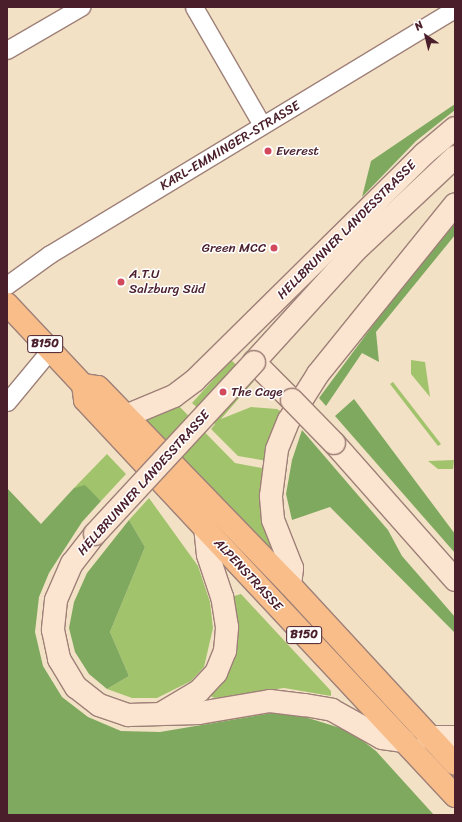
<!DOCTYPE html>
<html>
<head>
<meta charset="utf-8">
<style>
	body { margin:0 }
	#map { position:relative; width:462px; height:822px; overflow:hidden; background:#f3e1c6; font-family:Sriracha,sans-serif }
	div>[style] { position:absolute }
	.green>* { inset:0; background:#a1c36c }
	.forest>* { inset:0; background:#80a960 }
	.roads { filter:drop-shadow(1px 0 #9e8078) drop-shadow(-1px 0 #9e8078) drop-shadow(0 1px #9e8078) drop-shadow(0 -1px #9e8078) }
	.street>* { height:17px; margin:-8.5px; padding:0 8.5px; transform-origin:8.5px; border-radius:8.5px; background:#fff }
	.secondary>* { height:22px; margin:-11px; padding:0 11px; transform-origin:11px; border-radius:11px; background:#fce5d0 }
	.primary>* { height:22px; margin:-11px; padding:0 11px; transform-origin:11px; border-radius:11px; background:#f8bd89 }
	.bridges { filter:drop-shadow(1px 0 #9e8078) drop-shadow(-1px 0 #9e8078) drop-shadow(0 1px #9e8078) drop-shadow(0 -1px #9e8078) }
	.secondary-bridge>* { height:22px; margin:-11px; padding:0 11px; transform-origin:11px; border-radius:11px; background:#fce5d0 }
	.dots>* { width:11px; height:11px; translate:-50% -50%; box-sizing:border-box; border:2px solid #fff; border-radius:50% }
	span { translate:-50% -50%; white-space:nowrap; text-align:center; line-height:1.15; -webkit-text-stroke:3px #fff; paint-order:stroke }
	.shield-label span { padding:1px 3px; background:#fff; border:1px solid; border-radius:3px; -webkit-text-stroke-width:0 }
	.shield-label { font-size:12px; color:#4a1f2b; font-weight:700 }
	.street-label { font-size:13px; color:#4a1f2b }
	.poi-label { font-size:13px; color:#4a1f2b }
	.left { translate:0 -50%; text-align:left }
	.right { translate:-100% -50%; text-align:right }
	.frame { position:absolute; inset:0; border:8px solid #4a1f2b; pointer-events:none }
	.north { position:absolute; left:406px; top:16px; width:40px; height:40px; -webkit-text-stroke:3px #fff; paint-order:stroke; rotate:325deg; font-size:11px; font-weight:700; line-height:16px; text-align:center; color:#4a1f2b }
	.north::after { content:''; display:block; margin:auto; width:14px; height:18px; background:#4a1f2b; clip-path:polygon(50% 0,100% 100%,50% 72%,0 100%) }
</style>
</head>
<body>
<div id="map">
	<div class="green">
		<div style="clip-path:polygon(231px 360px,254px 381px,221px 419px,251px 407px,277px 409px,285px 414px,267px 461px,238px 456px,211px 429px,215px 424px,192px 403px)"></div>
		<div style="clip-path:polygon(411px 360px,425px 362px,430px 397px,411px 374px)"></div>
		<div style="clip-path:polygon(393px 382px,441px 444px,438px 446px,390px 384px)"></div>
		<div style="clip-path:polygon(175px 402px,235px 463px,267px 469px,276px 550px,272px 553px,145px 423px,146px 417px)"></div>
		<div style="clip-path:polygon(107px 454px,126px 474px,101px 501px,85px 486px,74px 488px)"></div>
		<div style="clip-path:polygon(454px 460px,453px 469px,438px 469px,428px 461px)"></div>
		<div style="clip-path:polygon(149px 498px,198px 566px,210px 602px,213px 628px,204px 667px,191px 681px,157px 698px,132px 698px,107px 689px,129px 676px,110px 632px,145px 547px,129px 520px)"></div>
		<div style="clip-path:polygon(241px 594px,331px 691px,331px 696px,284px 688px,215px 698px,208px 695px,231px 597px)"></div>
	</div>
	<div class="forest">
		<div style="clip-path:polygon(455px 104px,455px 110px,416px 141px,362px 197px,371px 161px)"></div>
		<div style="clip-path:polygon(455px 223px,455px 235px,376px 332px,379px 362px,362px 353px,326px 406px,319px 398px,405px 282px)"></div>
		<div style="clip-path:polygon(354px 399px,455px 534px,455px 553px,335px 416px)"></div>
		<div style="clip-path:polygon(302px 430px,388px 530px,402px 556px,455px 617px,455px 633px,330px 507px,292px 520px,286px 494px,292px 460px)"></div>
		<div style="clip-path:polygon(85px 485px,101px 501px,82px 522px,49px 573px,39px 597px,35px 632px,43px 666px,62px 697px,88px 717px,121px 731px,160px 732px,272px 713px,305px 717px,350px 731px,376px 751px,434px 815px,7px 815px,7px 488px,41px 524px,74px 488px)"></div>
		<div style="clip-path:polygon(129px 520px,145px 547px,110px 632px,129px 676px,107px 689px,89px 674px,75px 652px,69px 628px,74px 602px,87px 573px)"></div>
	</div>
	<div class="roads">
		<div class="street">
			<div style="left:194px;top:7px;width:136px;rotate:60deg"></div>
			<div style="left:7px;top:50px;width:86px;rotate:-30.2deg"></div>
			<div style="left:7px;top:285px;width:53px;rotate:-35.8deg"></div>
			<div style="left:50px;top:254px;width:473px;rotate:-31.2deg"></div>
			<div style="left:7px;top:402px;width:67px;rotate:-50.4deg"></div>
		</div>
		<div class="secondary">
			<div style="left:292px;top:400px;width:54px;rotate:-135deg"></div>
			<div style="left:254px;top:362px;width:151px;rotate:-47.7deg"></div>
			<div style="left:356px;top:250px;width:136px;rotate:-43.2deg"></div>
			<div style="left:126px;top:416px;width:52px;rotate:-22.6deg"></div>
			<div style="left:174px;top:396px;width:26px;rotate:-37deg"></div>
			<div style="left:195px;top:380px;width:322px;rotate:-44.6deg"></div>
			<div style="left:424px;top:154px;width:40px;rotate:-40deg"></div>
			<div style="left:334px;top:443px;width:183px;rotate:48.5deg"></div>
			<div style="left:95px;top:534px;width:37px;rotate:128deg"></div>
			<div style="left:72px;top:563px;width:40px;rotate:113.4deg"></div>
			<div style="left:56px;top:600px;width:30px;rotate:96deg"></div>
			<div style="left:53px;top:630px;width:30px;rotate:78deg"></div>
			<div style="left:59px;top:659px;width:33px;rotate:59deg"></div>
			<div style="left:76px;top:687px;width:29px;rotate:38deg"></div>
			<div style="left:99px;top:705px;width:31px;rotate:19deg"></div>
			<div style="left:128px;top:715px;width:71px;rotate:-1.6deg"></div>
			<div style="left:199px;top:713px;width:72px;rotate:-9.6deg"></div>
			<div style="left:270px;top:701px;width:35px;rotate:7deg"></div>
			<div style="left:305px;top:705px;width:27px;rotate:10deg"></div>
			<div style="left:332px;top:710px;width:57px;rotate:29.2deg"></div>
			<div style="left:382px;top:738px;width:22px;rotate:8deg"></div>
			<div style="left:290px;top:585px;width:17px;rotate:-83deg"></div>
			<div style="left:292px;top:568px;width:52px;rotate:-111.6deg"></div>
			<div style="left:273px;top:520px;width:24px;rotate:-95deg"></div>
			<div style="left:271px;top:496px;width:47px;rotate:-82.7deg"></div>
			<div style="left:277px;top:449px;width:31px;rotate:-68deg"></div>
			<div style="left:289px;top:420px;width:54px;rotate:-57.8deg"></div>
			<div style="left:318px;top:374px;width:218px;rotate:-51.1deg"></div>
			<div style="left:162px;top:713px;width:43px;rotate:-30.7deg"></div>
			<div style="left:199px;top:691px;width:25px;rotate:-47deg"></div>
			<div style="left:216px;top:673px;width:24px;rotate:-68deg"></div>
			<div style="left:225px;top:651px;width:24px;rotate:-85deg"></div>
			<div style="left:227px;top:627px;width:30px;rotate:-99deg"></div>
			<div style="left:222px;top:597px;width:44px;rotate:-108.4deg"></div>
			<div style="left:208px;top:555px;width:27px;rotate:-96deg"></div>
			<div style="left:428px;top:737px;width:27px"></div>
		</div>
		<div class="primary">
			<div style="left:7px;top:304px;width:111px;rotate:46.8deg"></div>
			<div style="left:83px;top:385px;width:15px;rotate:82deg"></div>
			<div style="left:85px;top:400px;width:542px;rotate:46.94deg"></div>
			<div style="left:83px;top:385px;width:15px;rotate:8deg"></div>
			<div style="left:98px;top:387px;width:276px;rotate:45.9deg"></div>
			<div style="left:290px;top:585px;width:243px;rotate:47.3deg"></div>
		</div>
	</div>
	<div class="bridges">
		<div class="secondary-bridge">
			<div style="left:292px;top:400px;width:60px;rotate:45.7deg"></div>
			<div style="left:95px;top:534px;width:234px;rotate:-47.2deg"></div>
		</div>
	</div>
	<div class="dots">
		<div style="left:268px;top:151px;background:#d1495b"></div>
		<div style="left:274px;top:248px;background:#d1495b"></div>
		<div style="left:121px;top:282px;background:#d1495b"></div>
		<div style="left:223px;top:392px;background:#d1495b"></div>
	</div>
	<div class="shield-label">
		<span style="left:45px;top:344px">B150</span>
		<span style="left:304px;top:635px">B150</span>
	</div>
	<div class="street-label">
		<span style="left:230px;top:146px;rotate:-31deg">KARL-EMMINGER-STRASSE</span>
		<span style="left:347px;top:230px;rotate:-45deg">HELLBRUNNER LANDESSTRASSE</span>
		<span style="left:144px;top:483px;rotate:-48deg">HELLBRUNNER LANDESSTRASSE</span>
		<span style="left:248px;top:575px;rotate:47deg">ALPENSTRASSE</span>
	</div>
	<div class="poi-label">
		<span class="left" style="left:276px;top:151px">Everest</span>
		<span class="right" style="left:266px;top:248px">Green MCC</span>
		<span class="left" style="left:129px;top:282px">A.T.U<br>Salzburg Süd</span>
		<span class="left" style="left:231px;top:392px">The Cage</span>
	</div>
	<div class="frame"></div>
	<div class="north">N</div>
</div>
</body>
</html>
